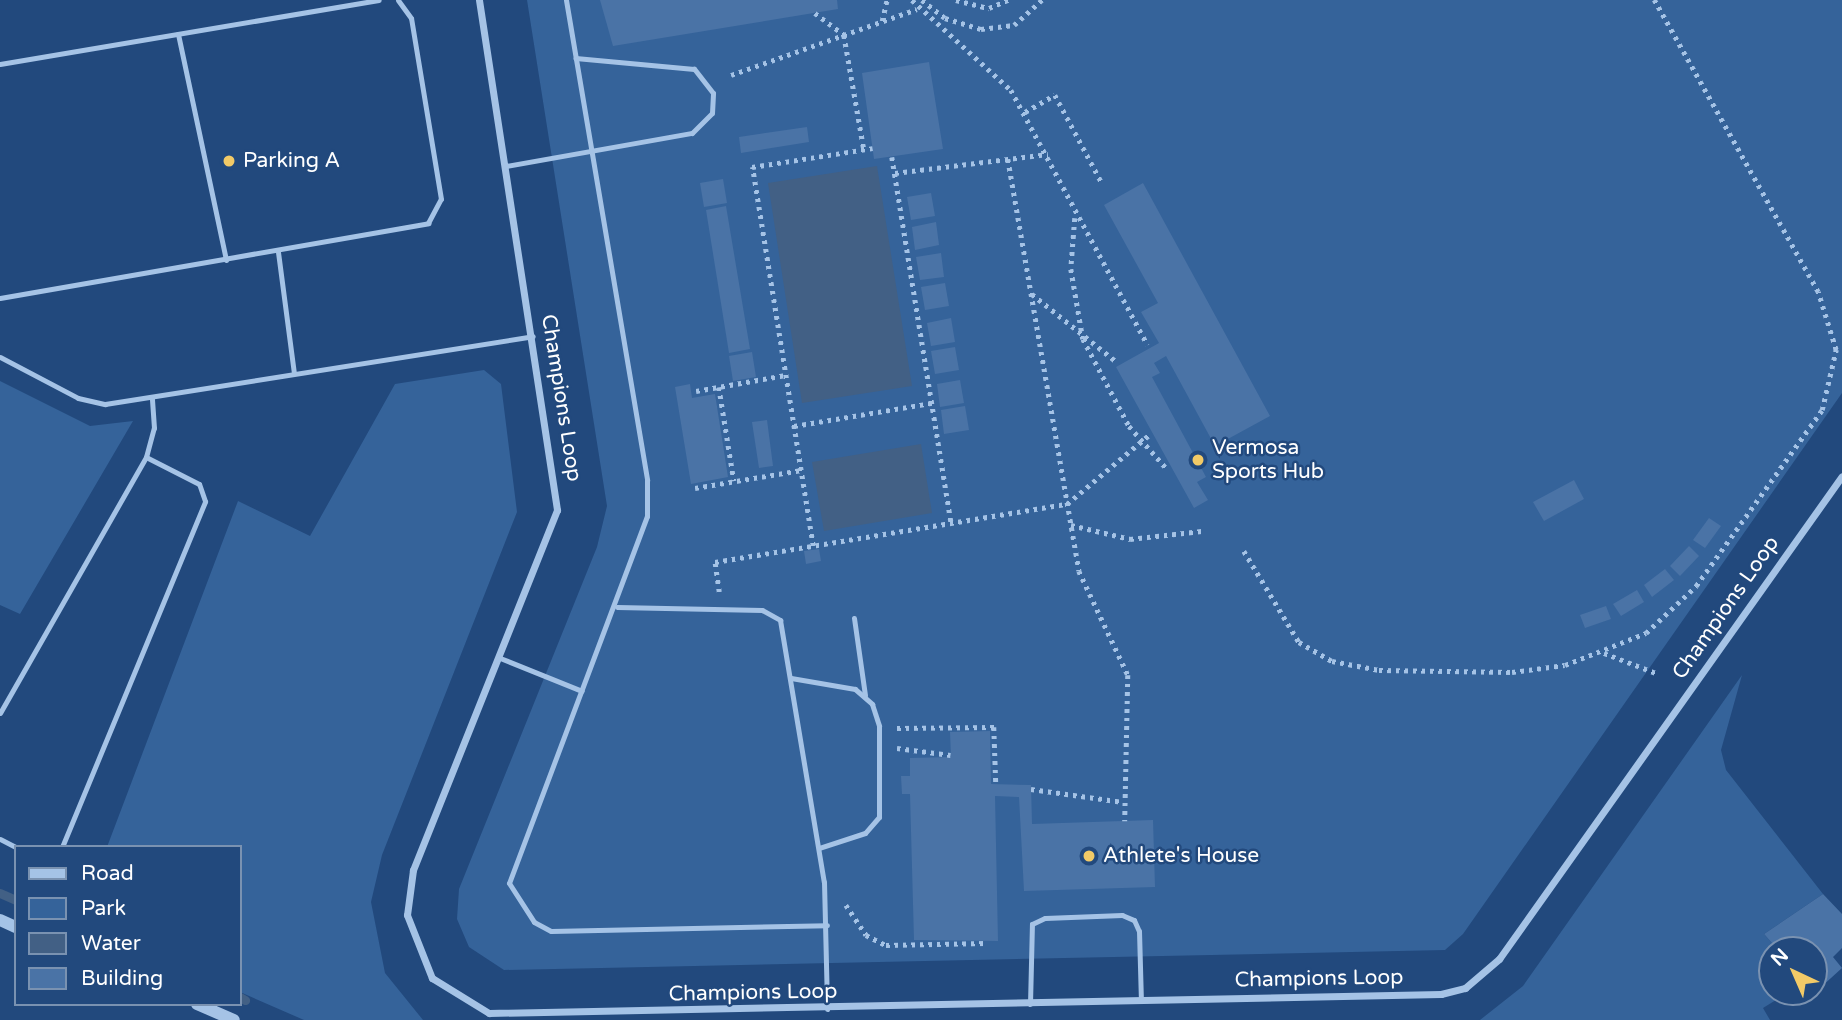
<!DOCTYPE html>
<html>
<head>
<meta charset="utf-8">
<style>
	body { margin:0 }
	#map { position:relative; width:1842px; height:1020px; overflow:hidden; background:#22497d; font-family:"Varela Round",sans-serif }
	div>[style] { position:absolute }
	.green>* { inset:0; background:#35639a }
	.water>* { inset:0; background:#426085 }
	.stream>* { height:9px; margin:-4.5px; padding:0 4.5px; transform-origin:4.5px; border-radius:4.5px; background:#426085 }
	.building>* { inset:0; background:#4a73a6 }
	.path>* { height:4.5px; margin-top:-2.25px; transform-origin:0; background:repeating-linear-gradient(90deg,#a5c3e6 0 3.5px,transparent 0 8.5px) }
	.service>* { height:5px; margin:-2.5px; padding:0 2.5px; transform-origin:2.5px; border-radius:2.5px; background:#a5c3e6 }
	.minor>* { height:7px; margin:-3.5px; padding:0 3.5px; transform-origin:3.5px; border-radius:3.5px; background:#a5c3e6 }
	.tertiary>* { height:12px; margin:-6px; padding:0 6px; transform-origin:6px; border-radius:6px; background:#a5c3e6 }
	.dots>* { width:19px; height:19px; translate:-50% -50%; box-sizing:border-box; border:4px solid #22497d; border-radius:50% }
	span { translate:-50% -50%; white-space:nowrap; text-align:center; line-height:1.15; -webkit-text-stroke:5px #22497d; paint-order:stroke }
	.poi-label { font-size:21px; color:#fff }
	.left { translate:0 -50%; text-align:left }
	.street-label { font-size:21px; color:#fff }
	.legend { position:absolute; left:14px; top:845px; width:228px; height:161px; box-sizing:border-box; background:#22497d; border:2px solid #7a92b1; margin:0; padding:9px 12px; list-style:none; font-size:21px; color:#fff }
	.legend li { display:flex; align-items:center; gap:14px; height:35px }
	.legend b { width:35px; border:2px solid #7a92b1 }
	.north { position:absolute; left:1758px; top:936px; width:70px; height:70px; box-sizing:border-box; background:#22497d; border:2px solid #7a92b1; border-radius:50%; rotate:316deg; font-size:19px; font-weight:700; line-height:28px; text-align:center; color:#fff }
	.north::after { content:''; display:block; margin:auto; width:24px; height:32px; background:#f2ca67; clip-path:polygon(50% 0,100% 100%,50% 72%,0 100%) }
</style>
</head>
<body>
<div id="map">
	<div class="green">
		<div style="clip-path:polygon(527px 0,1842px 0,1842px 393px,1463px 934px,1445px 950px,504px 970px,469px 947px,457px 919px,459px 889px,597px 547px,607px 506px)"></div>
		<div style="clip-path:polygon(484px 370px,501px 384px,517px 512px,382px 855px,371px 902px,385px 973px,423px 1020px,304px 1020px,240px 992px,240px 847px,107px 847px,238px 501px,310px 536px,395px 384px)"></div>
		<div style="clip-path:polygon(0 381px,90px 426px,133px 421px,20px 614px,0 605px)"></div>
		<div style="clip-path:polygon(1742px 675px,1721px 750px,1726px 770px,1823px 894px,1764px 934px,1778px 950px,1772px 950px,1772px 992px,1789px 992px,1763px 1008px,1770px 1020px,1480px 1020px,1523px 986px)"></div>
	</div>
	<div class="water">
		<div style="clip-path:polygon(877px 166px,912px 386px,802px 403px,768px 183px)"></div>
		<div style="clip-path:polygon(921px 444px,932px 513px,824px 531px,812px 462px)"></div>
	</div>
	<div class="stream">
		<div style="left:0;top:893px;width:17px;rotate:24deg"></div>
		<div style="left:240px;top:997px;width:6px;rotate:31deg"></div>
	</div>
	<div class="building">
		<div style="clip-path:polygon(600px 0,837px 0,838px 9px,613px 46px)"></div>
		<div style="clip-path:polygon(929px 62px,943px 149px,874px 159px,862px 73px)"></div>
		<div style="clip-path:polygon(807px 127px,809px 142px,741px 153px,739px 137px)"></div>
		<div style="clip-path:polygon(723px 179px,727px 203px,704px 207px,700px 183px)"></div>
		<div style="clip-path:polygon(1143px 183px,1270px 416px,1215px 446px,1166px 356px,1154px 363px,1160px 373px,1152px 377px,1206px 477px,1197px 482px,1208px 500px,1194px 508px,1116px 367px,1159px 343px,1141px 312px,1158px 303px,1104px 205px)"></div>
		<div style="clip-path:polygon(931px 193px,935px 216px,911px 220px,907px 197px)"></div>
		<div style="clip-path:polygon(726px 206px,750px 349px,729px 353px,706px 210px)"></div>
		<div style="clip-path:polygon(936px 222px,939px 245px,915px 250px,912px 227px)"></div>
		<div style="clip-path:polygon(941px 253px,944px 277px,920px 280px,916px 257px)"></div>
		<div style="clip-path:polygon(945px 283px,949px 306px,925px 310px,921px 287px)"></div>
		<div style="clip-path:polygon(951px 318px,955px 342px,931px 346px,927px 323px)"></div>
		<div style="clip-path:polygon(955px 347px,959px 370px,935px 374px,931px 351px)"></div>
		<div style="clip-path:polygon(752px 352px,756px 377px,733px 381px,729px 356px)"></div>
		<div style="clip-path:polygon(960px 380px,964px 403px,940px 407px,937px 384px)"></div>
		<div style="clip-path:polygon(690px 384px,692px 398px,715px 394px,728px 477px,691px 484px,675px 387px)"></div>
		<div style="clip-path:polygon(965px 406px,969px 430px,944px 434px,941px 410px)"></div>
		<div style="clip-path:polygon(767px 420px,773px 466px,759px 468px,752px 422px)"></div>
		<div style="clip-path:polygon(1574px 480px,1584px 499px,1544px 521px,1533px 502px)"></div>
		<div style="clip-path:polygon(1709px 518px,1721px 526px,1705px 548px,1693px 540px)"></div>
		<div style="clip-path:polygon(1689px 546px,1699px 556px,1680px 576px,1670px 566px)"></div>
		<div style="clip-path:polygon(819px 549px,821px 561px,806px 564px,804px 551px)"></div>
		<div style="clip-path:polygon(1665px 569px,1674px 580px,1652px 597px,1644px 585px)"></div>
		<div style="clip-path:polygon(1637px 590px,1644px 602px,1621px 616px,1613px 604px)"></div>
		<div style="clip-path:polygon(1606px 606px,1611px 619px,1585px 628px,1580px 615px)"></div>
		<div style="clip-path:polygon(990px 731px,991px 784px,1031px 785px,1032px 824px,1153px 820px,1155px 887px,1024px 891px,1019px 797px,995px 796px,998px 941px,914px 940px,910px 794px,902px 794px,901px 776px,910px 776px,910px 758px,951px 757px,950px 732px)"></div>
		<div style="clip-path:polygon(1823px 894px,1842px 914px,1842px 948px,1833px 957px,1842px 968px,1820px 988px,1814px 981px,1814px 950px,1778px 950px,1764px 934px)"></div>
	</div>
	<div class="path">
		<div style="left:912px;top:0;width:134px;rotate:42.3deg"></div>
		<div style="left:1011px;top:90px;width:289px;rotate:61.8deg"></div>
		<div style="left:922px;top:0;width:29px;rotate:38deg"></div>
		<div style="left:945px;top:18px;width:38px;rotate:17deg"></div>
		<div style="left:981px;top:29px;width:33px;rotate:-7deg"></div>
		<div style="left:1014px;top:25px;width:38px;rotate:-42deg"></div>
		<div style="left:956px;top:0;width:34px;rotate:14deg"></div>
		<div style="left:989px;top:8px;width:21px;rotate:-23deg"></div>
		<div style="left:815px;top:13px;width:36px;rotate:37deg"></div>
		<div style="left:844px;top:35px;width:117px;rotate:80.1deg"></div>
		<div style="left:882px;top:21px;width:22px;rotate:-77deg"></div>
		<div style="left:731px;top:75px;width:197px;rotate:-19.5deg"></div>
		<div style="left:1025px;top:112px;width:34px;rotate:-30deg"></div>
		<div style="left:1055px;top:95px;width:100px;rotate:61.9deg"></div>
		<div style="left:892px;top:157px;width:371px;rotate:80.8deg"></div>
		<div style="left:1008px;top:159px;width:418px;rotate:80.2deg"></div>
		<div style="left:1079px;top:571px;width:115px;rotate:64.8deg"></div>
		<div style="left:1128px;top:675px;width:146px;rotate:91.2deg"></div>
		<div style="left:895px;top:173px;width:154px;rotate:-7.1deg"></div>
		<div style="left:1075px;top:218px;width:51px;rotate:94.5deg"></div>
		<div style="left:1071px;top:269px;width:71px;rotate:80.3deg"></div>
		<div style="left:1083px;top:339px;width:98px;rotate:62.1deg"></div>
		<div style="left:1129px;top:426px;width:57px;rotate:48.5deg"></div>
		<div style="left:1032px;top:294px;width:110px;rotate:38.7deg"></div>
		<div style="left:719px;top:387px;width:95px;rotate:80.9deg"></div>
		<div style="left:696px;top:391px;width:91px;rotate:-10.1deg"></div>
		<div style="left:794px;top:426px;width:140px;rotate:-9.5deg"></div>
		<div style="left:695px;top:488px;width:108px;rotate:-9.6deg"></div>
		<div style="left:1071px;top:525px;width:61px;rotate:13.3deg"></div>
		<div style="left:1130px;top:539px;width:72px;rotate:-6.3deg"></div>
		<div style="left:813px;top:546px;width:384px;rotate:-99.1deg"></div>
		<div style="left:752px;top:167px;width:122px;rotate:-8.9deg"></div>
		<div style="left:1244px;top:551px;width:106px;rotate:58.9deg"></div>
		<div style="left:1299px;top:642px;width:38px;rotate:30deg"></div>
		<div style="left:1332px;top:661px;width:48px;rotate:10.8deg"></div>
		<div style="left:1379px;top:670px;width:133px;rotate:0.9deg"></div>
		<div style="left:1512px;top:672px;width:53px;rotate:-7.5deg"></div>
		<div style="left:1565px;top:665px;width:87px;rotate:-21.6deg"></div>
		<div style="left:1646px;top:633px;width:69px;rotate:-43.2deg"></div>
		<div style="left:1696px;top:586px;width:216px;rotate:-54.4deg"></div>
		<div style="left:1822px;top:410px;width:62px;rotate:-76.9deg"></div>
		<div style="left:1836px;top:350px;width:61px;rotate:-107.2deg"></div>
		<div style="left:1818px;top:292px;width:335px;rotate:-119.3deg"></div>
		<div style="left:719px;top:592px;width:30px;rotate:-98deg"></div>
		<div style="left:715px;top:562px;width:357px;rotate:-9.4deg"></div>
		<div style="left:1067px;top:504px;width:109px;rotate:-40.1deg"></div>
		<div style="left:1604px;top:653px;width:56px;rotate:21deg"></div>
		<div style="left:897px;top:728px;width:97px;rotate:-0.6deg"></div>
		<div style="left:994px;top:727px;width:57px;rotate:88deg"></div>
		<div style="left:897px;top:748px;width:54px;rotate:7.4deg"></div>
		<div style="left:1031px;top:789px;width:93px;rotate:8deg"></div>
		<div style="left:846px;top:905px;width:36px;rotate:56deg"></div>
		<div style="left:866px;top:935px;width:22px;rotate:27deg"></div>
		<div style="left:886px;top:945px;width:100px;rotate:-1.1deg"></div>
	</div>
	<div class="service">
		<div style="left:566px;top:0;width:487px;rotate:80.4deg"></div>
		<div style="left:647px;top:480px;width:36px;rotate:90deg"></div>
		<div style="left:647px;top:516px;width:392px;rotate:110.6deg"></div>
		<div style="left:509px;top:883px;width:46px;rotate:57.3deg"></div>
		<div style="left:534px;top:922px;width:19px;rotate:28deg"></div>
		<div style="left:551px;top:931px;width:276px;rotate:-1.2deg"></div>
		<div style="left:178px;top:34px;width:231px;rotate:78deg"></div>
		<div style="left:0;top:64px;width:384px;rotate:-9.6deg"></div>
		<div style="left:506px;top:166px;width:189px;rotate:-10.1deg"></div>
		<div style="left:692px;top:133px;width:28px;rotate:-45deg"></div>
		<div style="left:712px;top:113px;width:20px;rotate:-87deg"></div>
		<div style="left:713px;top:93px;width:31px;rotate:-128deg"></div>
		<div style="left:694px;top:69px;width:119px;rotate:-174.7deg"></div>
		<div style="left:278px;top:252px;width:122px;rotate:82.5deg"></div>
		<div style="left:0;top:298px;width:435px;rotate:-9.9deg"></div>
		<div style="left:428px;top:223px;width:27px;rotate:-62deg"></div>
		<div style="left:441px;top:199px;width:183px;rotate:-99.4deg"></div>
		<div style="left:411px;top:18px;width:22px;rotate:-126deg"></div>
		<div style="left:0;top:357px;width:88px;rotate:27.7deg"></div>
		<div style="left:78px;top:398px;width:28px;rotate:13deg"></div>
		<div style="left:105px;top:404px;width:433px;rotate:-9deg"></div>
		<div style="left:617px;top:607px;width:145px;rotate:1.2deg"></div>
		<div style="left:762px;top:610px;width:21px;rotate:29deg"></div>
		<div style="left:780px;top:620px;width:266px;rotate:80.5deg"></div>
		<div style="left:824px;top:882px;width:127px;rotate:88.6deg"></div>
		<div style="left:854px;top:618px;width:78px;rotate:81.9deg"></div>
		<div style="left:500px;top:658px;width:88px;rotate:21.9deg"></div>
		<div style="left:791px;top:678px;width:65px;rotate:9.8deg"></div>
		<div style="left:855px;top:689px;width:23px;rotate:41deg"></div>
		<div style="left:872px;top:704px;width:23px;rotate:72deg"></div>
		<div style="left:879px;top:726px;width:91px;rotate:90deg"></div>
		<div style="left:879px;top:817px;width:21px;rotate:131deg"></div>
		<div style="left:865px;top:833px;width:48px;rotate:161.9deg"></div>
		<div style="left:0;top:713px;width:295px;rotate:-60.3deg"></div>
		<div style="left:146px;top:457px;width:30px;rotate:-75deg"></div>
		<div style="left:154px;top:428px;width:31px;rotate:-94deg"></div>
		<div style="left:0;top:839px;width:18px;rotate:27deg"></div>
		<div style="left:62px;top:847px;width:374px;rotate:-67.5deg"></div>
		<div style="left:205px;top:501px;width:18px;rotate:-109deg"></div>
		<div style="left:199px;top:484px;width:59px;rotate:-153deg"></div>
		<div style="left:1030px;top:1004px;width:80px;rotate:-88.6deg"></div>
		<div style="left:1032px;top:924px;width:14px;rotate:-25deg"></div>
		<div style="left:1045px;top:918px;width:77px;rotate:-2.2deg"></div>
		<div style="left:1122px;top:915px;width:13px;rotate:23deg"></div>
		<div style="left:1134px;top:920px;width:12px;rotate:66deg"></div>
		<div style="left:1139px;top:931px;width:70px;rotate:88.4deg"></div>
	</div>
	<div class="minor">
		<div style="left:479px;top:0;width:516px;rotate:81.3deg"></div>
		<div style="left:557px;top:510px;width:388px;rotate:111.8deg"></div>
		<div style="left:413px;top:870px;width:45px;rotate:97.6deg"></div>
		<div style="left:407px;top:915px;width:68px;rotate:68.4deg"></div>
		<div style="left:432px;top:978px;width:67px;rotate:31.6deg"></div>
		<div style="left:489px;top:1013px;width:952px;rotate:-1.14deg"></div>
		<div style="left:1441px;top:994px;width:25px;rotate:-14deg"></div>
		<div style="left:1465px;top:988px;width:45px;rotate:-40.5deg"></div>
		<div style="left:1499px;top:959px;width:592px;rotate:-54.62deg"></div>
	</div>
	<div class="tertiary">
		<div style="left:0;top:920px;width:17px;rotate:24deg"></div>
		<div style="left:197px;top:1004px;width:40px;rotate:23.4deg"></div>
	</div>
	<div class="dots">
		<div style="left:229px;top:161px;background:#f2ca67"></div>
		<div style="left:1198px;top:460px;background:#f2ca67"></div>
		<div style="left:1089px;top:856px;background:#f2ca67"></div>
	</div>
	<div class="poi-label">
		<span class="left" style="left:243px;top:161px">Parking A</span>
		<span class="left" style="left:1212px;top:460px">Vermosa<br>Sports Hub</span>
		<span class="left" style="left:1103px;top:856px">Athlete's House</span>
	</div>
	<div class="street-label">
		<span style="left:561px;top:398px;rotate:81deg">Champions Loop</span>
		<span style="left:1726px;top:608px;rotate:-55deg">Champions Loop</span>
		<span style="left:1319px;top:979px;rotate:-1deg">Champions Loop</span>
		<span style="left:753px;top:993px;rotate:-1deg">Champions Loop</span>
	</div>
	<ul class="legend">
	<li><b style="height:9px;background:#a5c3e6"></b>Road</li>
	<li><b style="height:19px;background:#35639a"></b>Park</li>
	<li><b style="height:19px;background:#426085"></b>Water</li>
	<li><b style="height:19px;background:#4a73a6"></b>Building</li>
	</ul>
	<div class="north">N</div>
</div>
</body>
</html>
